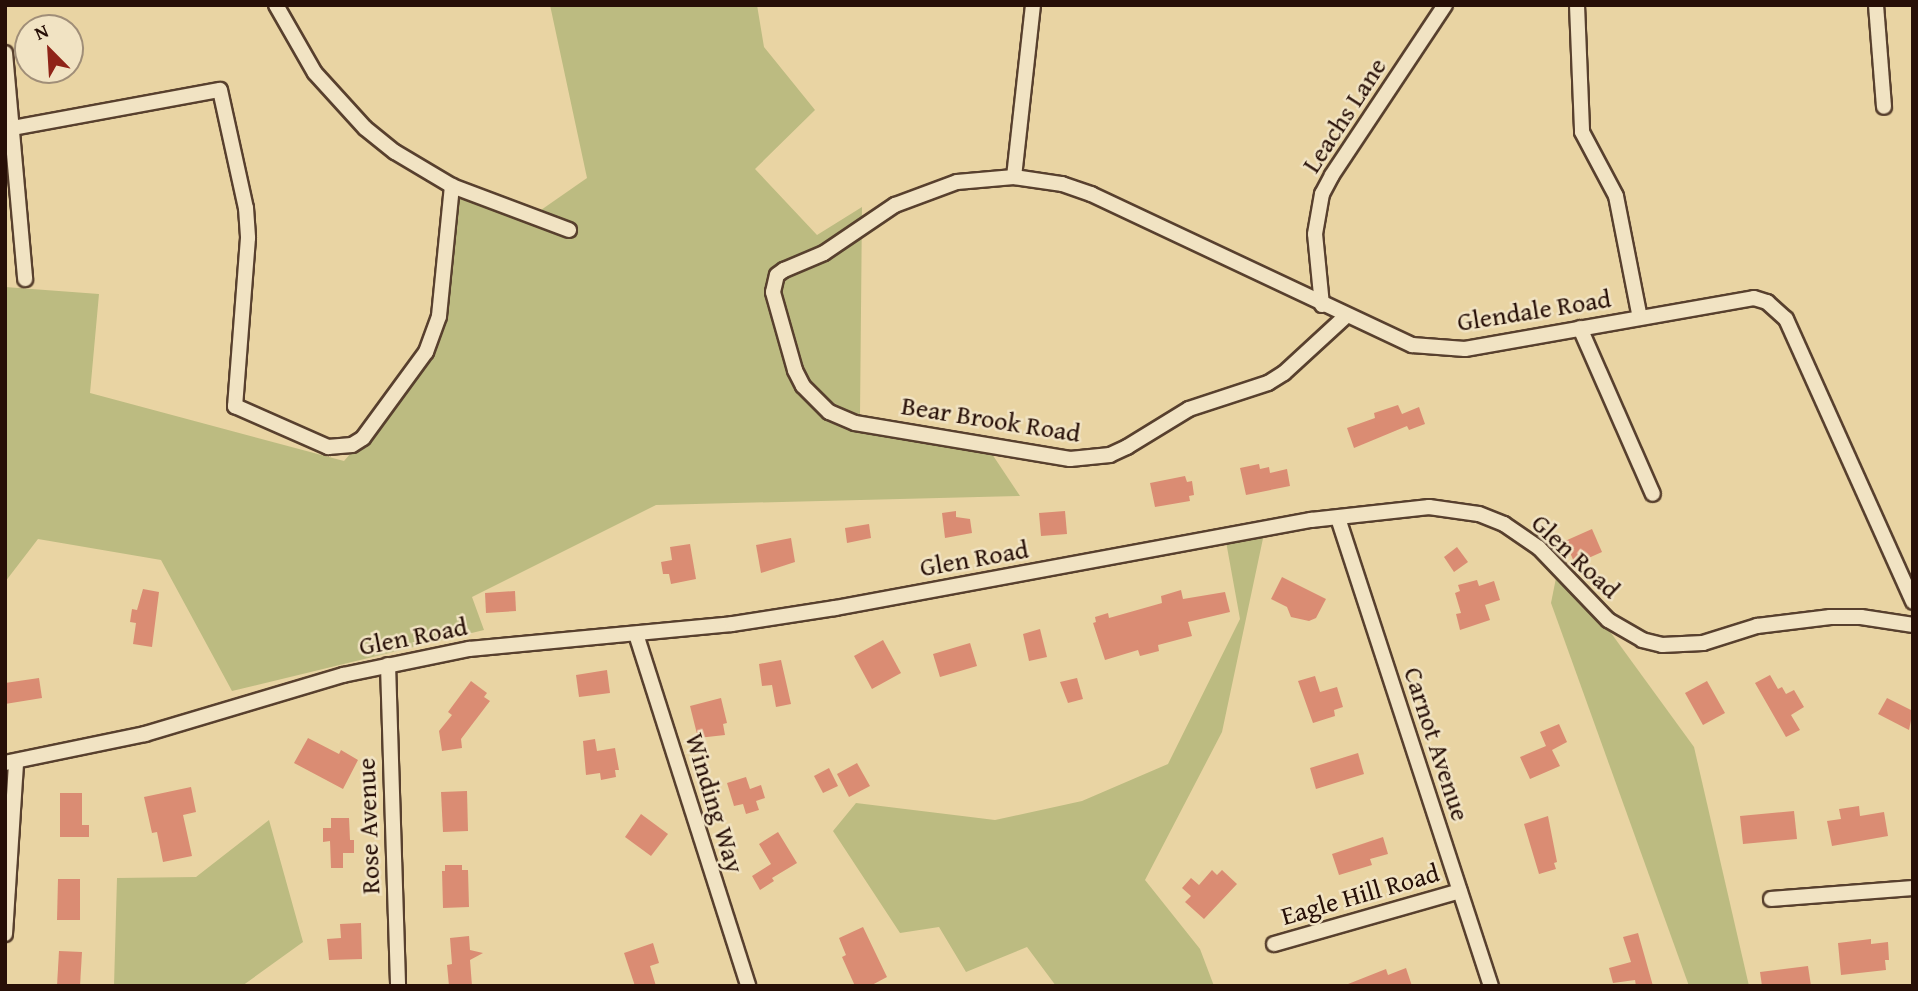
<!DOCTYPE html>
<html>
<head>
<meta charset="utf-8">
<style>
	body { margin:0 }
	#map { position:relative; width:1918px; height:991px; overflow:hidden; background:#e9d4a3; font-family:"Gentium Book Plus",serif }
	div>[style] { position:absolute }
	.green>* { inset:0; background:#bcbb81 }
	.building>* { inset:0; background:#da8c73 }
	.roads { filter:drop-shadow(2px 0 #58402e) drop-shadow(-2px 0 #58402e) drop-shadow(0 2px #58402e) drop-shadow(0 -2px #58402e) }
	.minor>* { height:14px; margin:-7px; padding:0 7px; transform-origin:7px; border-radius:7px; background:#f1e3c3 }
	span { translate:-50% -50%; white-space:nowrap; text-align:center; line-height:1.15; -webkit-text-stroke:5px #f1e3c3; paint-order:stroke }
	.street-label { font-size:26px; color:#270f07 }
	.frame { position:absolute; inset:0; border:7px solid #270f07; pointer-events:none }
	.north { position:absolute; left:14px; top:14px; width:70px; height:70px; box-sizing:border-box; background:#f1e3c3; border:2px solid #a08e78; border-radius:50%; rotate:336deg; font-size:19px; font-weight:700; line-height:28px; text-align:center; color:#270f07 }
	.north::after { content:''; display:block; margin:auto; width:24px; height:32px; background:#8f2418; clip-path:polygon(50% 0,100% 100%,50% 72%,0 100%) }
</style>
</head>
<body>
<div id="map">
	<div class="green">
		<div style="clip-path:polygon(550px 5px,757px 5px,764px 47px,815px 110px,755px 169px,817px 235px,862px 207px,860px 415px,982px 439px,1020px 496px,656px 505px,472px 597px,484px 630px,232px 691px,161px 560px,38px 539px,5px 582px,5px 287px,99px 294px,90px 393px,344px 461px,427px 366px,446px 195px,541px 210px,587px 178px)"></div>
		<div style="clip-path:polygon(1265px 529px,1222px 732px,1145px 880px,1200px 949px,1214px 986px,1056px 986px,1027px 947px,966px 972px,939px 927px,900px 933px,833px 831px,856px 803px,995px 820px,1082px 801px,1168px 764px,1240px 619px,1225px 536px)"></div>
		<div style="clip-path:polygon(1558px 568px,1587px 600px,1694px 747px,1749px 986px,1689px 986px,1551px 603px)"></div>
		<div style="clip-path:polygon(269px 820px,303px 942px,242px 986px,114px 986px,117px 878px,196px 877px)"></div>
	</div>
	<div class="building">
		<div style="clip-path:polygon(1398px 405px,1402px 414px,1419px 407px,1425px 424px,1409px 430px,1407px 426px,1354px 448px,1347px 428px,1375px 418px,1374px 413px)"></div>
		<div style="clip-path:polygon(1259px 464px,1260px 469px,1269px 467px,1270px 473px,1287px 469px,1290px 486px,1246px 495px,1240px 468px)"></div>
		<div style="clip-path:polygon(1185px 476px,1187px 482px,1192px 481px,1194px 495px,1189px 496px,1190px 501px,1155px 507px,1150px 483px)"></div>
		<div style="clip-path:polygon(956px 511px,956px 517px,970px 519px,972px 533px,945px 538px,942px 513px)"></div>
		<div style="clip-path:polygon(1065px 511px,1067px 534px,1041px 536px,1039px 513px)"></div>
		<div style="clip-path:polygon(869px 524px,871px 538px,847px 543px,845px 528px)"></div>
		<div style="clip-path:polygon(1592px 529px,1602px 552px,1575px 564px,1565px 541px)"></div>
		<div style="clip-path:polygon(791px 538px,795px 562px,761px 573px,756px 545px)"></div>
		<div style="clip-path:polygon(690px 544px,696px 579px,671px 584px,669px 574px,663px 574px,661px 562px,672px 560px,670px 547px)"></div>
		<div style="clip-path:polygon(1457px 547px,1468px 562px,1454px 572px,1444px 557px)"></div>
		<div style="clip-path:polygon(1282px 577px,1326px 599px,1316px 618px,1309px 621px,1291px 617px,1287px 607px,1271px 599px)"></div>
		<div style="clip-path:polygon(1477px 580px,1479px 586px,1494px 581px,1500px 600px,1485px 605px,1490px 620px,1460px 630px,1456px 614px,1461px 613px,1455px 593px,1460px 591px,1458px 585px)"></div>
		<div style="clip-path:polygon(143px 589px,159px 592px,152px 647px,133px 644px,136px 623px,130px 622px,132px 609px,137px 610px)"></div>
		<div style="clip-path:polygon(1181px 590px,1183px 599px,1225px 592px,1230px 612px,1188px 622px,1192px 636px,1158px 645px,1159px 651px,1140px 656px,1138px 650px,1105px 660px,1093px 623px,1096px 622px,1095px 617px,1108px 613px,1109px 618px,1162px 603px,1161px 596px)"></div>
		<div style="clip-path:polygon(515px 591px,516px 611px,486px 613px,485px 593px)"></div>
		<div style="clip-path:polygon(1040px 629px,1047px 657px,1029px 661px,1023px 634px)"></div>
		<div style="clip-path:polygon(883px 640px,901px 673px,872px 689px,854px 656px)"></div>
		<div style="clip-path:polygon(970px 643px,977px 666px,940px 677px,933px 654px)"></div>
		<div style="clip-path:polygon(781px 660px,791px 704px,776px 707px,772px 685px,762px 686px,759px 664px)"></div>
		<div style="clip-path:polygon(607px 670px,610px 693px,579px 697px,576px 675px)"></div>
		<div style="clip-path:polygon(1770px 675px,1778px 689px,1782px 687px,1786px 694px,1794px 690px,1804px 707px,1791px 715px,1800px 730px,1786px 737px,1755px 683px)"></div>
		<div style="clip-path:polygon(1315px 676px,1320px 692px,1337px 687px,1343px 707px,1334px 710px,1335px 716px,1313px 723px,1298px 681px)"></div>
		<div style="clip-path:polygon(39px 678px,42px 698px,5px 704px,5px 683px)"></div>
		<div style="clip-path:polygon(1077px 678px,1083px 699px,1068px 703px,1060px 682px)"></div>
		<div style="clip-path:polygon(471px 681px,487px 693px,484px 697px,490px 701px,461px 739px,462px 748px,442px 751px,439px 731px,452px 715px,448px 712px)"></div>
		<div style="clip-path:polygon(1707px 681px,1725px 713px,1703px 725px,1685px 693px)"></div>
		<div style="clip-path:polygon(721px 698px,727px 723px,723px 724px,725px 735px,698px 738px,690px 706px)"></div>
		<div style="clip-path:polygon(1887px 698px,1913px 711px,1909px 730px,1878px 714px)"></div>
		<div style="clip-path:polygon(1559px 724px,1567px 742px,1552px 750px,1560px 766px,1530px 779px,1520px 757px,1546px 746px,1540px 732px)"></div>
		<div style="clip-path:polygon(308px 738px,339px 754px,341px 750px,358px 760px,343px 789px,294px 763px)"></div>
		<div style="clip-path:polygon(595px 739px,597px 751px,615px 748px,619px 770px,615px 770px,616px 777px,601px 780px,600px 773px,586px 775px,583px 741px)"></div>
		<div style="clip-path:polygon(1358px 753px,1364px 774px,1316px 789px,1310px 768px)"></div>
		<div style="clip-path:polygon(857px 763px,870px 786px,849px 797px,837px 774px)"></div>
		<div style="clip-path:polygon(829px 768px,838px 786px,823px 793px,814px 776px)"></div>
		<div style="clip-path:polygon(746px 777px,750px 789px,761px 785px,765px 798px,756px 801px,759px 810px,746px 814px,743px 804px,734px 806px,727px 783px)"></div>
		<div style="clip-path:polygon(191px 787px,196px 812px,183px 815px,192px 856px,163px 862px,157px 832px,152px 833px,144px 797px)"></div>
		<div style="clip-path:polygon(467px 791px,468px 831px,443px 832px,441px 792px)"></div>
		<div style="clip-path:polygon(60px 793px,82px 793px,82px 825px,89px 825px,89px 837px,60px 837px)"></div>
		<div style="clip-path:polygon(1859px 806px,1860px 816px,1884px 812px,1888px 836px,1832px 846px,1827px 821px,1841px 819px,1839px 809px)"></div>
		<div style="clip-path:polygon(1794px 811px,1797px 839px,1743px 844px,1740px 816px)"></div>
		<div style="clip-path:polygon(641px 814px,668px 834px,651px 856px,625px 837px)"></div>
		<div style="clip-path:polygon(1548px 816px,1557px 862px,1554px 863px,1556px 869px,1539px 874px,1524px 824px)"></div>
		<div style="clip-path:polygon(331px 818px,349px 818px,350px 840px,354px 840px,354px 853px,343px 853px,343px 868px,331px 868px,330px 841px,323px 842px,323px 828px,331px 828px)"></div>
		<div style="clip-path:polygon(778px 832px,797px 863px,772px 878px,774px 881px,760px 890px,752px 876px,771px 864px,759px 844px)"></div>
		<div style="clip-path:polygon(1383px 837px,1388px 854px,1370px 859px,1372px 865px,1339px 875px,1332px 854px)"></div>
		<div style="clip-path:polygon(445px 865px,462px 865px,462px 870px,468px 870px,469px 907px,443px 908px,442px 871px,445px 871px)"></div>
		<div style="clip-path:polygon(1212px 870px,1217px 875px,1222px 870px,1237px 884px,1204px 919px,1185px 902px,1191px 896px,1182px 888px,1191px 878px,1199px 885px)"></div>
		<div style="clip-path:polygon(58px 879px,80px 879px,80px 920px,57px 920px)"></div>
		<div style="clip-path:polygon(361px 923px,362px 959px,329px 960px,327px 939px,341px 938px,340px 924px)"></div>
		<div style="clip-path:polygon(863px 927px,887px 977px,870px 986px,855px 986px,842px 957px,846px 955px,839px 938px)"></div>
		<div style="clip-path:polygon(1638px 933px,1653px 986px,1636px 986px,1635px 980px,1613px 983px,1609px 968px,1631px 962px,1623px 937px)"></div>
		<div style="clip-path:polygon(469px 936px,470px 950px,483px 953px,470px 960px,472px 986px,449px 986px,447px 965px,452px 964px,450px 938px)"></div>
		<div style="clip-path:polygon(1871px 939px,1871px 944px,1888px 942px,1889px 960px,1885px 960px,1886px 970px,1841px 975px,1838px 943px)"></div>
		<div style="clip-path:polygon(653px 943px,659px 963px,650px 966px,656px 986px,635px 986px,624px 953px)"></div>
		<div style="clip-path:polygon(59px 951px,82px 952px,80px 986px,57px 986px)"></div>
		<div style="clip-path:polygon(1808px 966px,1811px 986px,1762px 986px,1760px 972px)"></div>
		<div style="clip-path:polygon(1406px 968px,1412px 986px,1343px 986px,1386px 969px,1388px 975px)"></div>
	</div>
	<div class="roads">
		<div class="minor">
			<div style="left:276px;top:5px;width:78px;rotate:60.2deg"></div>
			<div style="left:315px;top:73px;width:74px;rotate:47.7deg"></div>
			<div style="left:365px;top:128px;width:38px;rotate:39deg"></div>
			<div style="left:395px;top:152px;width:66px;rotate:30.8deg"></div>
			<div style="left:452px;top:186px;width:125px;rotate:20.6deg"></div>
			<div style="left:1577px;top:5px;width:127px;rotate:87.7deg"></div>
			<div style="left:1582px;top:132px;width:72px;rotate:62deg"></div>
			<div style="left:1616px;top:196px;width:124px;rotate:78.9deg"></div>
			<div style="left:1876px;top:5px;width:102px;rotate:85.5deg"></div>
			<div style="left:5px;top:53px;width:227px;rotate:84.9deg"></div>
			<div style="left:12px;top:128px;width:211px;rotate:-10.4deg"></div>
			<div style="left:220px;top:90px;width:121px;rotate:77.6deg"></div>
			<div style="left:246px;top:208px;width:30px;rotate:86deg"></div>
			<div style="left:248px;top:238px;width:169px;rotate:94.4deg"></div>
			<div style="left:235px;top:406px;width:102px;rotate:23.8deg"></div>
			<div style="left:328px;top:447px;width:24px;rotate:-5deg"></div>
			<div style="left:352px;top:445px;width:13px;rotate:-32deg"></div>
			<div style="left:363px;top:438px;width:107px;rotate:-53.8deg"></div>
			<div style="left:426px;top:352px;width:38px;rotate:-70deg"></div>
			<div style="left:439px;top:316px;width:131px;rotate:-84.3deg"></div>
			<div style="left:1014px;top:177px;width:173px;rotate:-83.7deg"></div>
			<div style="left:1322px;top:305px;width:71px;rotate:-95.6deg"></div>
			<div style="left:1315px;top:234px;width:41px;rotate:-80.1deg"></div>
			<div style="left:1322px;top:194px;width:21px;rotate:-62deg"></div>
			<div style="left:1332px;top:175px;width:204px;rotate:-56.4deg"></div>
			<div style="left:1346px;top:316px;width:84px;rotate:137.4deg"></div>
			<div style="left:1284px;top:373px;width:19px;rotate:148deg"></div>
			<div style="left:1268px;top:383px;width:83px;rotate:161.8deg"></div>
			<div style="left:1189px;top:409px;width:73px;rotate:148.5deg"></div>
			<div style="left:1127px;top:447px;width:19px;rotate:155deg"></div>
			<div style="left:1110px;top:455px;width:40px;rotate:174.3deg"></div>
			<div style="left:1070px;top:459px;width:218px;rotate:-170.5deg"></div>
			<div style="left:855px;top:423px;width:28px;rotate:-157deg"></div>
			<div style="left:829px;top:412px;width:37px;rotate:-135deg"></div>
			<div style="left:803px;top:386px;width:18px;rotate:-117deg"></div>
			<div style="left:795px;top:370px;width:81px;rotate:-105.8deg"></div>
			<div style="left:773px;top:292px;width:17px;rotate:-77deg"></div>
			<div style="left:777px;top:275px;width:9px;rotate:-36deg"></div>
			<div style="left:784px;top:270px;width:43px;rotate:-23deg"></div>
			<div style="left:824px;top:253px;width:86px;rotate:-34.1deg"></div>
			<div style="left:895px;top:205px;width:66px;rotate:-20.4deg"></div>
			<div style="left:957px;top:182px;width:57px;rotate:-5deg"></div>
			<div style="left:1014px;top:177px;width:49px;rotate:8.3deg"></div>
			<div style="left:1062px;top:184px;width:31px;rotate:19deg"></div>
			<div style="left:1091px;top:194px;width:355px;rotate:25.2deg"></div>
			<div style="left:1412px;top:345px;width:53px;rotate:4.3deg"></div>
			<div style="left:1465px;top:349px;width:293px;rotate:-10deg"></div>
			<div style="left:1754px;top:298px;width:14px;rotate:17deg"></div>
			<div style="left:1767px;top:302px;width:25px;rotate:42deg"></div>
			<div style="left:1786px;top:319px;width:310px;rotate:65.8deg"></div>
			<div style="left:1580px;top:328px;width:181px;rotate:66.3deg"></div>
			<div style="left:1338px;top:518px;width:492px;rotate:71.9deg"></div>
			<div style="left:636px;top:634px;width:369px;rotate:72.3deg"></div>
			<div style="left:388px;top:665px;width:321px;rotate:88.2deg"></div>
			<div style="left:5px;top:763px;width:143px;rotate:-11.7deg"></div>
			<div style="left:145px;top:734px;width:207px;rotate:-16.6deg"></div>
			<div style="left:343px;top:675px;width:129px;rotate:-11.7deg"></div>
			<div style="left:469px;top:649px;width:264px;rotate:-5.4deg"></div>
			<div style="left:732px;top:624px;width:104px;rotate:-8.8deg"></div>
			<div style="left:835px;top:608px;width:484px;rotate:-10.5deg"></div>
			<div style="left:1311px;top:520px;width:119px;rotate:-6.3deg"></div>
			<div style="left:1429px;top:507px;width:50px;rotate:8deg"></div>
			<div style="left:1479px;top:514px;width:27px;rotate:22deg"></div>
			<div style="left:1504px;top:524px;width:42px;rotate:34.4deg"></div>
			<div style="left:1539px;top:548px;width:100px;rotate:46.2deg"></div>
			<div style="left:1608px;top:620px;width:39px;rotate:30deg"></div>
			<div style="left:1642px;top:640px;width:21px;rotate:14deg"></div>
			<div style="left:1662px;top:645px;width:41px;rotate:-2.8deg"></div>
			<div style="left:1703px;top:643px;width:57px;rotate:-17.5deg"></div>
			<div style="left:1757px;top:626px;width:74px;rotate:-7deg"></div>
			<div style="left:1830px;top:617px;width:31px"></div>
			<div style="left:1861px;top:617px;width:53px;rotate:8.7deg"></div>
			<div style="left:1771px;top:899px;width:142px;rotate:-4.4deg"></div>
			<div style="left:5px;top:934px;width:172px;rotate:-86.3deg"></div>
			<div style="left:1274px;top:944px;width:193px;rotate:-15.9deg"></div>
		</div>
	</div>
	<div class="street-label">
		<span style="left:1344px;top:115px;rotate:-57deg">Leachs Lane</span>
		<span style="left:1534px;top:310px;rotate:-9deg">Glendale Road</span>
		<span style="left:991px;top:419px;rotate:9deg">Bear Brook Road</span>
		<span style="left:1576px;top:556px;rotate:43deg">Glen Road</span>
		<span style="left:974px;top:558px;rotate:-10deg">Glen Road</span>
		<span style="left:413px;top:636px;rotate:-11deg">Glen Road</span>
		<span style="left:1437px;top:744px;rotate:72deg">Carnot Avenue</span>
		<span style="left:715px;top:803px;rotate:73deg">Winding Way</span>
		<span style="left:368px;top:826px;rotate:-92deg">Rose Avenue</span>
		<span style="left:1360px;top:894px;rotate:-16deg">Eagle Hill Road</span>
	</div>
	<div class="frame"></div>
	<div class="north">N</div>
</div>
</body>
</html>
